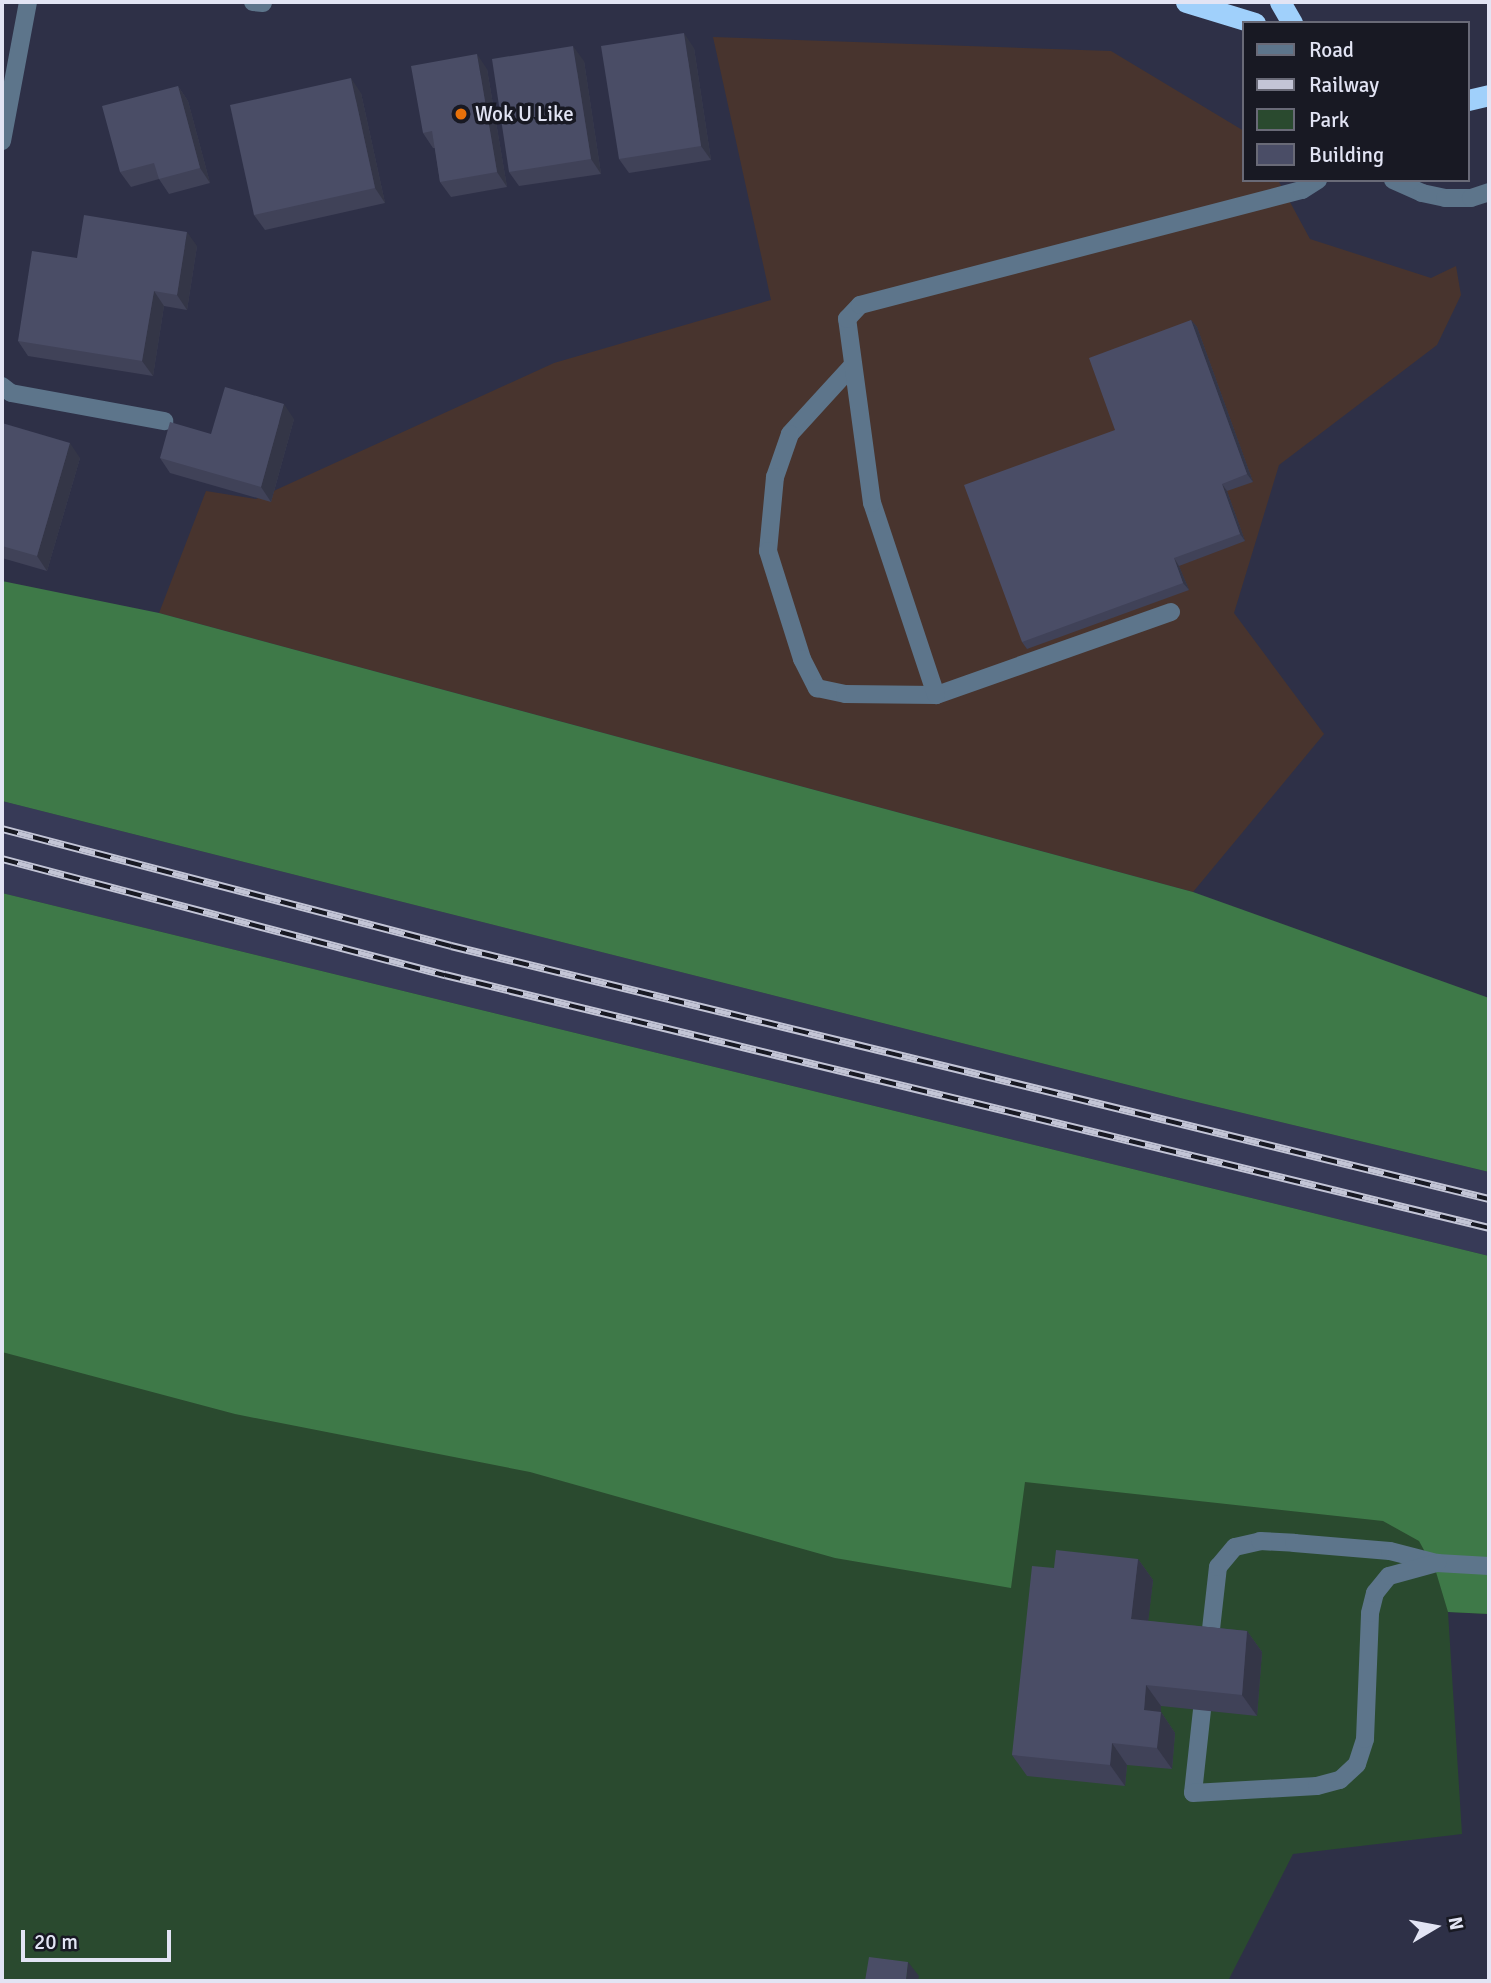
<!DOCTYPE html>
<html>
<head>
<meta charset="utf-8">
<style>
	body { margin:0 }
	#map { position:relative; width:1491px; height:1983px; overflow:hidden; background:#2e3047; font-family:Signika,sans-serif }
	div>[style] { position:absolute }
	.commercial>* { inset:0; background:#48342e }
	.built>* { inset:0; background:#373a57 }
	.green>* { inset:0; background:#2a4a2f }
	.forest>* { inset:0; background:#3e7948 }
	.minor>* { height:18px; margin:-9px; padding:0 9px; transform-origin:9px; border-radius:9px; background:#5d758b }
	.highway>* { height:21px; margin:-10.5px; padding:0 10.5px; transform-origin:10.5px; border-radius:10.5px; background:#a0d0fb }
	.rail>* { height:8px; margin-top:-4px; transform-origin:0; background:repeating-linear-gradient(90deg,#181923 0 16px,#c3c5d6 0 32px); box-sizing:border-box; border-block:2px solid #c3c5d6 }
	.wall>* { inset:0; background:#404258 }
	.shaded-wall>* { inset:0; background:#343647 }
	.building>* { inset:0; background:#4a4d66 }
	.dots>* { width:19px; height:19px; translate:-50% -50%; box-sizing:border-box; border:4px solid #181923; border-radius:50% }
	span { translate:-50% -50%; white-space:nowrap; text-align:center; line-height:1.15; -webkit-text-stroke:7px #181923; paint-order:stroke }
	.poi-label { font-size:21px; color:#e2e4f4 }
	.left { translate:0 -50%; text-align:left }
	.frame { position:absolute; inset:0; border:4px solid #e2e4f4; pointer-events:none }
	.legend { position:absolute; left:1242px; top:21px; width:228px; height:161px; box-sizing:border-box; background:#181923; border:2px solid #696a77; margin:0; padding:9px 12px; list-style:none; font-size:21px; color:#e2e4f4 }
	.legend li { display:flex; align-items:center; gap:14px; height:35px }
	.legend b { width:35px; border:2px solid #696a77 }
	.north { position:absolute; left:1400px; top:1892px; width:70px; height:70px; -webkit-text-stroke:5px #181923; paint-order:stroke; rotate:80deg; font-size:19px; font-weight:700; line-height:28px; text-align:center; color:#e2e4f4 }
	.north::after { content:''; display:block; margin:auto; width:24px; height:32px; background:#e2e4f4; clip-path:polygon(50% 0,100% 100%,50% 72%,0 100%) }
	.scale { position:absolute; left:21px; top:1930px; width:150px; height:32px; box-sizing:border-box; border:4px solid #e2e4f4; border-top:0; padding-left:9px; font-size:21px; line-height:24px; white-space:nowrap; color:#e2e4f4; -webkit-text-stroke:5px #181923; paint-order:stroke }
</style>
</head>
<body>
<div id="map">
	<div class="commercial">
		<div style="clip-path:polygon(713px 37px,1111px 51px,1244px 131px,1244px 180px,1278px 180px,1310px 239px,1431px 278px,1456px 266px,1461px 295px,1437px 345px,1279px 465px,1234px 613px,1324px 734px,1193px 892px,159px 613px,206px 491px,256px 499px,554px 363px,771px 300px)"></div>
	</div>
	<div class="built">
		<div style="clip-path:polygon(2px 801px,1180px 1098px,1489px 1172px,1489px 1256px,2px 893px)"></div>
	</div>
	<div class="green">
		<div style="clip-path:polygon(2px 955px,1489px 1326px,1489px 1614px,1448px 1612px,1462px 1834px,1293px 1854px,1228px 1981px,2px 1981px)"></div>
	</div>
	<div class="forest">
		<div style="clip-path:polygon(2px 581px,159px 613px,1193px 892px,1489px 998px,1489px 1172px,1180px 1098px,2px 801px)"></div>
		<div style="clip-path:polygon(2px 893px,1489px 1256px,1489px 1614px,1448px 1612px,1436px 1572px,1419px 1541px,1383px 1521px,1025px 1482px,1011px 1588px,835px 1558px,530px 1472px,235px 1414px,2px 1352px)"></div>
	</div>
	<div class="minor">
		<div style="left:253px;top:2px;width:10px;rotate:6deg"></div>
		<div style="left:2px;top:141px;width:141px;rotate:-79.4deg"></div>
		<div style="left:1393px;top:180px;width:32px;rotate:24deg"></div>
		<div style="left:1422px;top:193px;width:24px;rotate:12deg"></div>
		<div style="left:1445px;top:198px;width:26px"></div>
		<div style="left:1471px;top:198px;width:19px;rotate:-18deg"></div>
		<div style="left:852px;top:366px;width:92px;rotate:132.4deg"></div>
		<div style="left:790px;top:434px;width:46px;rotate:109.2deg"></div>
		<div style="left:775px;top:477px;width:74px;rotate:95.4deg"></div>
		<div style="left:768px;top:551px;width:113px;rotate:72.5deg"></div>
		<div style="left:802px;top:659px;width:33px;rotate:63deg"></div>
		<div style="left:817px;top:688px;width:29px;rotate:12deg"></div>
		<div style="left:845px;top:694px;width:91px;rotate:0.6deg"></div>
		<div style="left:2px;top:386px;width:11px;rotate:38deg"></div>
		<div style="left:11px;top:393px;width:156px;rotate:10.4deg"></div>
		<div style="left:1171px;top:612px;width:249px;rotate:160.5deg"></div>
		<div style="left:936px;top:695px;width:202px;rotate:-108.4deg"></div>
		<div style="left:872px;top:503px;width:186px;rotate:-97.7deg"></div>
		<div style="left:847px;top:319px;width:19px;rotate:-47deg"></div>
		<div style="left:860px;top:305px;width:457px;rotate:-14.6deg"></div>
		<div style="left:1302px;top:190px;width:19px;rotate:-32deg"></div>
		<div style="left:1209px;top:1647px;width:81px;rotate:-83.6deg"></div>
		<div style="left:1218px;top:1567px;width:26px;rotate:-50deg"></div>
		<div style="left:1235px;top:1547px;width:26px;rotate:-13deg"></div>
		<div style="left:1260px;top:1541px;width:34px;rotate:3deg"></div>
		<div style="left:1294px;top:1543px;width:96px;rotate:4.8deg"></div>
		<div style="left:1390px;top:1551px;width:49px;rotate:14.3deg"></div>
		<div style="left:1437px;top:1563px;width:52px;rotate:3.3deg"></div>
		<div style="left:1202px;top:1710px;width:83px;rotate:96.2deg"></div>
		<div style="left:1193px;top:1793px;width:124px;rotate:-3.2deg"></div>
		<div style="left:1317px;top:1786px;width:24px;rotate:-15deg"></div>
		<div style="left:1340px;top:1780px;width:23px;rotate:-43deg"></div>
		<div style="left:1357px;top:1764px;width:26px;rotate:-72deg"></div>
		<div style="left:1365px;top:1739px;width:126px;rotate:-87.7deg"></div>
		<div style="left:1370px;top:1613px;width:21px;rotate:-76deg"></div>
		<div style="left:1375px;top:1593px;width:22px;rotate:-51deg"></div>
		<div style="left:1389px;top:1576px;width:50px;rotate:-15.2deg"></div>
	</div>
	<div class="highway">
		<div style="left:1186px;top:2px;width:72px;rotate:16.9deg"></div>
		<div style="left:1280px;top:2px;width:24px;rotate:60deg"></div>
		<div style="left:1468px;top:100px;width:22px;rotate:-13deg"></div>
	</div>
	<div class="rail">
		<div style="left:2px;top:829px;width:464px;rotate:14.6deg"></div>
		<div style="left:451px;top:946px;width:1068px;rotate:13.7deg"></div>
		<div style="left:2px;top:859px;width:458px;rotate:14.7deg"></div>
		<div style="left:445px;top:975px;width:1074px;rotate:13.62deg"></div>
	</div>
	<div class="wall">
		<div style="clip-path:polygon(694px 48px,711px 160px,629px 173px,619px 159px)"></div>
		<div style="clip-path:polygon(584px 61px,601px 174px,519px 186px,509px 172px)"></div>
		<div style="clip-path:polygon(487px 69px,507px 187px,451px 197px,440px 182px,435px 148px,433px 148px,423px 133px)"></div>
		<div style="clip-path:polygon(178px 86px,188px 101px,210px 183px,169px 194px,159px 179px,131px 187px,120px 172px)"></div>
		<div style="clip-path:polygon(361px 93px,385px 203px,265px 230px,254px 215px)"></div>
		<div style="clip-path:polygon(197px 246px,187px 310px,164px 306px,153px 376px,28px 356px,18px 341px,77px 258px)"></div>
		<div style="clip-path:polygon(1191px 320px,1197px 327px,1253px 482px,1227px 491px,1245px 541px,1179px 566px,1189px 590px,1027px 649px,1022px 642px,1115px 430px)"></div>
		<div style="clip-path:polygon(294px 419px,271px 502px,170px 473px,160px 458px,211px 434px)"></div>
		<div style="clip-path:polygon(2px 423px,80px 458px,47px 571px,2px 558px)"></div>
		<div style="clip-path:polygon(1138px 1559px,1153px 1580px,1148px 1621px,1247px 1631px,1262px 1652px,1257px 1716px,1161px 1706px,1161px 1712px,1175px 1733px,1172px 1769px,1127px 1765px,1125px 1786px,1027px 1776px,1012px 1755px,1054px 1568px)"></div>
	</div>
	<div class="shaded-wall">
		<div style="clip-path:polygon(684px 33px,694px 48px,711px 160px,701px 146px)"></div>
		<div style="clip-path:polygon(573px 46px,584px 61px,601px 174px,591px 159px)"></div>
		<div style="clip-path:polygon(477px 54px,487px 69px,507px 187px,497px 172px)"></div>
		<div style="clip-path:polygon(351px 78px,361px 93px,385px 203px,375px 188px)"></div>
		<div style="clip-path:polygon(178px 86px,188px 101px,210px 183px,200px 168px)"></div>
		<div style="clip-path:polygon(187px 232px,197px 246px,187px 310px,177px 295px)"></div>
		<div style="clip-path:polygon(154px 291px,164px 306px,153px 376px,142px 361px)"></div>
		<div style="clip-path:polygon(1191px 320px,1197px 327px,1253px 482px,1247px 474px)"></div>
		<div style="clip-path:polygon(284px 404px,294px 419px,271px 502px,261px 487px)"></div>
		<div style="clip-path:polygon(70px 443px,80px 458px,47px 571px,37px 556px)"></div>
		<div style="clip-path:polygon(1222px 484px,1227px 491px,1245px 541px,1240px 534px)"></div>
		<div style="clip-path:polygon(1174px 558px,1179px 566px,1189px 590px,1183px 583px)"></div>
		<div style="clip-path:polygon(1138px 1559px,1153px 1580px,1146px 1640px,1131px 1619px)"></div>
		<div style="clip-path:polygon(1247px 1631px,1262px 1652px,1257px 1716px,1242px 1695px)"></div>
		<div style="clip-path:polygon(1146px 1685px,1161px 1706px,1161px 1712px,1175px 1733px,1172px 1769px,1157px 1748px,1144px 1710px)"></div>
		<div style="clip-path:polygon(1112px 1743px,1127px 1765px,1125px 1786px,1110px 1765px)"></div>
		<div style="clip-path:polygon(908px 1962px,919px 1976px,918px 1981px,906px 1980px)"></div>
	</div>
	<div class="building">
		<div style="clip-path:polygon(684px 33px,701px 146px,619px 159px,601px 46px)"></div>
		<div style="clip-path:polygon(573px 46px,591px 159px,509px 172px,492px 59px)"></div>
		<div style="clip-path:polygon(477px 54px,497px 172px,440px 182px,432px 131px,423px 133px,411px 66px)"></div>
		<div style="clip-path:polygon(351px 78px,375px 188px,254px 215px,230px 105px)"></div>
		<div style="clip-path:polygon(178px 86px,200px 168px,159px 179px,154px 163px,120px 172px,102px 106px)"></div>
		<div style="clip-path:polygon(84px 215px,187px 232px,177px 295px,154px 291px,142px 361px,18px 341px,32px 251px,77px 258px)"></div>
		<div style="clip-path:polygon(1191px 320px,1247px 474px,1222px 484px,1240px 534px,1174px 558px,1183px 583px,1022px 642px,964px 485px,1115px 430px,1089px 358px)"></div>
		<div style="clip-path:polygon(225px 387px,284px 404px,261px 487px,160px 458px,170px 422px,211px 434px)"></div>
		<div style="clip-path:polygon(2px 423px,70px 443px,37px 556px,2px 546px)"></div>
		<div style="clip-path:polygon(1056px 1550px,1138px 1559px,1131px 1619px,1247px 1631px,1242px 1695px,1146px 1685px,1144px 1710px,1161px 1712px,1157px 1748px,1112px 1743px,1110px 1765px,1012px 1755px,1032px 1566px,1054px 1568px)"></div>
		<div style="clip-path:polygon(869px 1957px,908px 1962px,906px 1980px,921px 1981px,865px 1981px)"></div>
	</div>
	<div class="dots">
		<div style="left:461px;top:114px;background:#e8710a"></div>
	</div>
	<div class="poi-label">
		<span class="left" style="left:475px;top:114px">Wok U Like</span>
	</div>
	<div class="frame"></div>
	<ul class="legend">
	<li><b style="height:9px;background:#5d758b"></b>Road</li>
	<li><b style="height:9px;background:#c3c5d6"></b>Railway</li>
	<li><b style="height:19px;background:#2a4a2f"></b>Park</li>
	<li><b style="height:19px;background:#4a4d66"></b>Building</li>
	</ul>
	<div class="north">N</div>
	<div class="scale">20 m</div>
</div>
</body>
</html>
